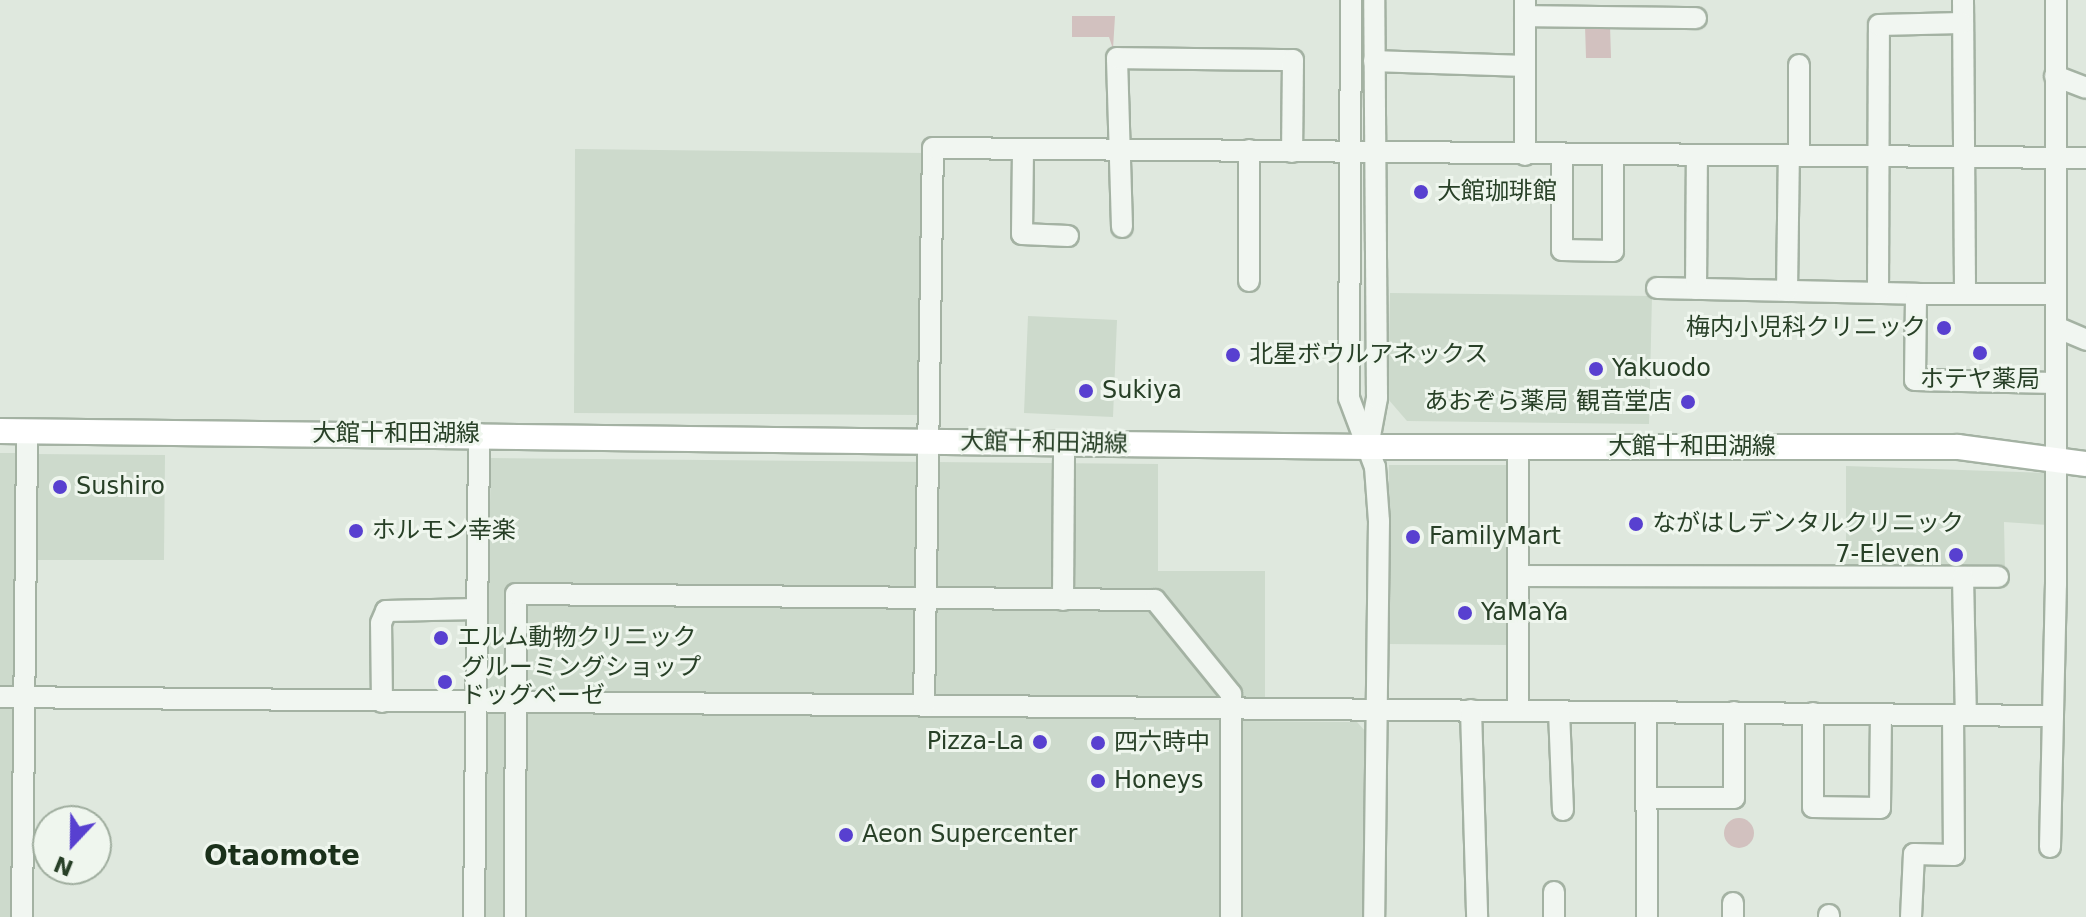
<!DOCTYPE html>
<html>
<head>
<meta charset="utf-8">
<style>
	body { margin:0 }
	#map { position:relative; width:2086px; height:917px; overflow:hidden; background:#dfe8de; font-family:"DejaVu Sans","Noto Sans JP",sans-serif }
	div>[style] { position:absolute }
	.built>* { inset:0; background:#cddacc }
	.green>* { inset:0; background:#d2c1bf }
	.round { border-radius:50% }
	.roads { filter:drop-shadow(2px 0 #a4b2a3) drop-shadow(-2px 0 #a4b2a3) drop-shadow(0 2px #a4b2a3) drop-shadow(0 -2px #a4b2a3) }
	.minor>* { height:20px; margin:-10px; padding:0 10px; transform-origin:10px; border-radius:10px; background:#f1f6f1 }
	.major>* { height:24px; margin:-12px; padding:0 12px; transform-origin:12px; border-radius:12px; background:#fff }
	.dots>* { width:22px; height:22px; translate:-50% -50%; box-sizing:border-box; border:4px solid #eff6ee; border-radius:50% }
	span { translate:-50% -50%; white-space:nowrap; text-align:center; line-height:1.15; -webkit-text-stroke:6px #eff6ee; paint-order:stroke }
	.poi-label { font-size:24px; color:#284027 }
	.left { translate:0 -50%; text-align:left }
	.right { translate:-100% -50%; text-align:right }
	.street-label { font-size:24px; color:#284027 }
	.quarter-label { font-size:28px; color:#1a301a; font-weight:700 }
	.north { position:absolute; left:32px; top:805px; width:80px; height:80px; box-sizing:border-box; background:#eff6ee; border:2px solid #9fad9e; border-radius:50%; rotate:202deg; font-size:22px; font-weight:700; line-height:32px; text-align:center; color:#284027 }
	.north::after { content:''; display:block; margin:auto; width:28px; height:36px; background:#5840d0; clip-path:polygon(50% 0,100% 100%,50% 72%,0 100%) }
</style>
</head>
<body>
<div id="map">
	<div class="built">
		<div style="clip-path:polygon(575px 149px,926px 153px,923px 415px,574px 413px)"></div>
		<div style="clip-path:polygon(1390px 293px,1652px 296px,1649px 424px,1407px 421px,1388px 399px)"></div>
		<div style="clip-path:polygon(1028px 316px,1117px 320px,1113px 417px,1024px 413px)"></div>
		<div style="clip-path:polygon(0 453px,18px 453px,16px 694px,0 694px)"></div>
		<div style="clip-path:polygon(33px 454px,165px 455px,164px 560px,32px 560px)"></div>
		<div style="clip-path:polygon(491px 458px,1158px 464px,1158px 571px,1265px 571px,1265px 703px,1244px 703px,1244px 721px,1357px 722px,1366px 732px,1364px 917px,481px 917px)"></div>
		<div style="clip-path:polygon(1389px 465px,1513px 465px,1511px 645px,1386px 644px)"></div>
		<div style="clip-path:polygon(1846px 466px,2048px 473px,2048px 525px,2004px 522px,2005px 571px,1846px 565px)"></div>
		<div style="clip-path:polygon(0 704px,16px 704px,14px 917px,0 917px)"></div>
	</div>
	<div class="green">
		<div style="clip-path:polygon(1072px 16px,1115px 16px,1113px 49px,1109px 37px,1072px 37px)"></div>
		<div style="clip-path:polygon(1585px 26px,1610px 26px,1611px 58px,1586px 58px)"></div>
		<div class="round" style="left:1724px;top:818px;width:30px;height:30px"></div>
	</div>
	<div class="roads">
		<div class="minor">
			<div style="left:1351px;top:0;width:398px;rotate:90.3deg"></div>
			<div style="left:1349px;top:398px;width:74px;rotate:69.4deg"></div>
			<div style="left:1375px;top:467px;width:54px;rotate:85.8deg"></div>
			<div style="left:1379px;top:521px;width:396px;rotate:90.7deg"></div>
			<div style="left:1963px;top:0;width:294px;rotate:89.6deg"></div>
			<div style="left:1525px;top:16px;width:171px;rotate:0.7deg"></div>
			<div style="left:1374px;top:61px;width:150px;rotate:1.9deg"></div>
			<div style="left:2055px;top:76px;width:33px;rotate:21deg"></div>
			<div style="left:1023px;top:151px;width:83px;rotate:90.7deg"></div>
			<div style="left:1022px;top:234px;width:46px;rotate:2.5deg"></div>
			<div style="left:1525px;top:155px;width:155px;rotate:-90deg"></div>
			<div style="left:1562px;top:155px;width:95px;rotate:90deg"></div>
			<div style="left:1562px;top:250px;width:51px;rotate:1.1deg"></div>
			<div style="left:1613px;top:251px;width:96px;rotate:-90deg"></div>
			<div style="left:1799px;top:156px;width:91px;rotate:-90deg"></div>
			<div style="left:1122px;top:227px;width:169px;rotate:-91.7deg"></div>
			<div style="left:1117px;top:58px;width:176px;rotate:0.7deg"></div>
			<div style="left:1293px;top:60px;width:92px;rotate:90.6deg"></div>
			<div style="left:1249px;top:281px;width:131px;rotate:-90deg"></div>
			<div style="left:1657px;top:288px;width:259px;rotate:1.3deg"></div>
			<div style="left:1696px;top:289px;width:134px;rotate:-89.6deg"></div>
			<div style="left:1787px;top:291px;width:136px;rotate:-89.2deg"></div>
			<div style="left:1878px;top:293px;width:268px;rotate:-89.8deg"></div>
			<div style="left:1879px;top:25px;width:83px;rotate:-1.4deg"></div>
			<div style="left:2056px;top:327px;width:33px;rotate:23deg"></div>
			<div style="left:2055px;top:383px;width:140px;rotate:-178.8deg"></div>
			<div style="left:1915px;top:380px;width:86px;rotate:-89.3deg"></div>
			<div style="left:1916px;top:294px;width:140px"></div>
			<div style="left:1368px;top:447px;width:50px;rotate:-79.6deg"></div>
			<div style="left:1377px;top:398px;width:398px;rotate:-90.4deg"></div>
			<div style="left:1518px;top:576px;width:480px;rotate:0.1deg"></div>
			<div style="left:1963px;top:577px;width:138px;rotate:88.8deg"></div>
			<div style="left:1063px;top:600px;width:156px;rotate:-89.6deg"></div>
			<div style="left:0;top:697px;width:2053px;rotate:0.53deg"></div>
			<div style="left:382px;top:702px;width:79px;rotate:-90.7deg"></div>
			<div style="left:381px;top:623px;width:13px;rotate:-67deg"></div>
			<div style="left:386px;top:611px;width:91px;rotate:-1.3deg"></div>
			<div style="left:924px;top:706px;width:558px;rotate:-89.08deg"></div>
			<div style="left:933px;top:148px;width:1153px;rotate:0.5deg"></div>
			<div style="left:1471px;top:710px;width:207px;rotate:88.3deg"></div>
			<div style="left:1518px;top:710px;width:263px;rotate:-90deg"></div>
			<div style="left:1559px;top:711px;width:99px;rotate:87.7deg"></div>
			<div style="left:1646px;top:712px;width:205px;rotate:89.7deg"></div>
			<div style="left:1813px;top:713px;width:94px;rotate:90deg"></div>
			<div style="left:1813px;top:807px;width:67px;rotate:0.9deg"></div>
			<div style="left:1880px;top:808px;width:93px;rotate:-89.4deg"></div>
			<div style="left:1646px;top:798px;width:88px"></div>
			<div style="left:1734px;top:798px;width:86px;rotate:-90deg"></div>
			<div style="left:2050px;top:847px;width:263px;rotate:-88.7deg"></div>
			<div style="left:2056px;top:584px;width:584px;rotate:-90deg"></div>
			<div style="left:1554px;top:892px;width:25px;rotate:90deg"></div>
			<div style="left:22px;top:917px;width:486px;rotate:-89.4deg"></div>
			<div style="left:474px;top:917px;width:483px;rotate:-89.4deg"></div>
			<div style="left:515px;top:917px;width:323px;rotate:-89.8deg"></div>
			<div style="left:516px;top:594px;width:639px;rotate:0.54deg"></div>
			<div style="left:1155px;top:600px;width:121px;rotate:51deg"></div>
			<div style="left:1231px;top:694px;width:223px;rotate:90deg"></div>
			<div style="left:1733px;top:917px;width:14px;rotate:-90deg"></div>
			<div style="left:1829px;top:917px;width:2px;rotate:-90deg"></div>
			<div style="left:1911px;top:917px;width:63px;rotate:-87.3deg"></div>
			<div style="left:1914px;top:854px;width:40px;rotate:1.4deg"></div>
			<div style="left:1954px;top:855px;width:140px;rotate:-90.4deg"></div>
		</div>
		<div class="major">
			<div style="left:0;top:431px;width:1368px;rotate:0.67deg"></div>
			<div style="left:1368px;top:447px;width:590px"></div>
			<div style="left:1958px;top:447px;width:129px;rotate:7.6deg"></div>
		</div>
	</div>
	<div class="dots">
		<div style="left:1421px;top:192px;background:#5840d0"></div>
		<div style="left:1944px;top:328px;background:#5840d0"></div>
		<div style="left:1980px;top:353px;background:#5840d0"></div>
		<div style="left:1233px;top:355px;background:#5840d0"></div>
		<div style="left:1596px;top:369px;background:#5840d0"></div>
		<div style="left:1086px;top:391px;background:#5840d0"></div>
		<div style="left:1688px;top:402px;background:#5840d0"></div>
		<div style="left:60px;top:487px;background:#5840d0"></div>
		<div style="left:1636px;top:524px;background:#5840d0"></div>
		<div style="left:356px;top:531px;background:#5840d0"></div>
		<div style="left:1413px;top:537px;background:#5840d0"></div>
		<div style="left:1956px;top:555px;background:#5840d0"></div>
		<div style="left:1465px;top:613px;background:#5840d0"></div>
		<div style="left:441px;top:638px;background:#5840d0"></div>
		<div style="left:445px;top:682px;background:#5840d0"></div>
		<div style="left:1040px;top:742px;background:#5840d0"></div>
		<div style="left:1098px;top:743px;background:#5840d0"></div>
		<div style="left:1098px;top:781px;background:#5840d0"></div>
		<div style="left:846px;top:835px;background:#5840d0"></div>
	</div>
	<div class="poi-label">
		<span class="left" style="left:1437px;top:192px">大館珈琲館</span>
		<span class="right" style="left:1926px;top:328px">梅内小児科クリニック</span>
		<span class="left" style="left:1249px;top:355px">北星ボウルアネックス</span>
		<span class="left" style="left:1612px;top:369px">Yakuodo</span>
		<span style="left:1980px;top:380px">ホテヤ薬局</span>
		<span class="left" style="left:1102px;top:391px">Sukiya</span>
		<span class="right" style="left:1672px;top:402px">あおぞら薬局 観音堂店</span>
		<span class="left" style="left:76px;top:487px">Sushiro</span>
		<span class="left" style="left:1652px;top:524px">ながはしデンタルクリニック</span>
		<span class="left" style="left:372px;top:531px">ホルモン幸楽</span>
		<span class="left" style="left:1429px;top:537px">FamilyMart</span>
		<span class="right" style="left:1940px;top:555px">7-Eleven</span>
		<span class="left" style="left:1481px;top:613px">YaMaYa</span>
		<span class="left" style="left:457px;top:638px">エルム動物クリニック</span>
		<span class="left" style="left:461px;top:682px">グルーミングショップ<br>ドッグベーゼ</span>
		<span class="right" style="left:1024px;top:742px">Pizza-La</span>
		<span class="left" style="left:1114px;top:743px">四六時中</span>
		<span class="left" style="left:1114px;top:781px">Honeys</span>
		<span class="left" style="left:862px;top:835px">Aeon Supercenter</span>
	</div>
	<div class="street-label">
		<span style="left:396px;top:434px">大館十和田湖線</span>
		<span style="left:1044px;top:443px;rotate:1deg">大館十和田湖線</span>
		<span style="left:1692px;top:447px">大館十和田湖線</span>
	</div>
	<div class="quarter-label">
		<span style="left:282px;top:856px">Otaomote</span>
	</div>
	<div class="north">N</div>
</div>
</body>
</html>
